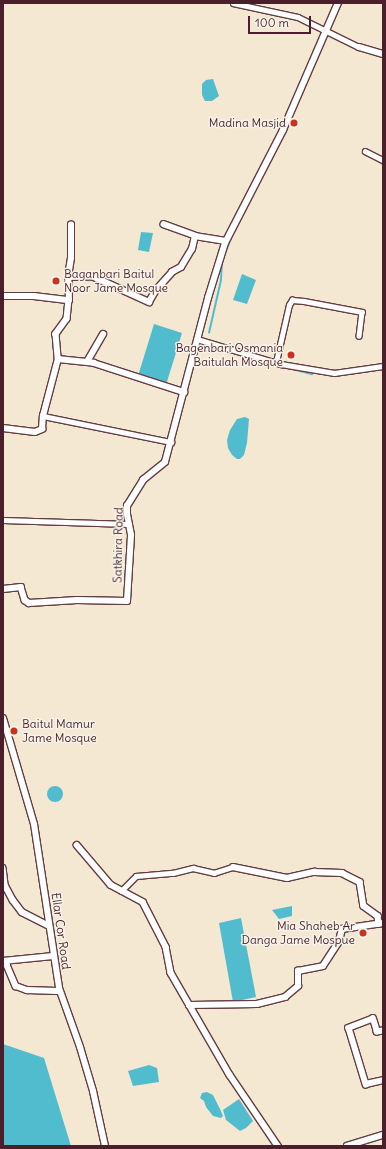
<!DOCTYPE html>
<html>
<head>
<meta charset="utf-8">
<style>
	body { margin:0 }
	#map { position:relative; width:386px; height:1149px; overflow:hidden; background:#f4e8d3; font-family:Delius,sans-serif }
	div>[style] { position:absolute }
	.water>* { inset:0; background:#52bccf }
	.round { border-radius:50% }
	.stream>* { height:1.5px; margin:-0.75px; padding:0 0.75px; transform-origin:0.75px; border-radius:0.75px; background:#52bccf }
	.roads { filter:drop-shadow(1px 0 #643d44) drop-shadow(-1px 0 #643d44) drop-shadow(0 1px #643d44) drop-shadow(0 -1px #643d44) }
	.minor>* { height:4.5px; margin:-2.25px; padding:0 2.25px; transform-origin:2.25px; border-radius:2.25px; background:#fff }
	.tertiary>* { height:5.5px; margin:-2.75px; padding:0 2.75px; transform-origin:2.75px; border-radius:2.75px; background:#fff }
	.secondary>* { height:6px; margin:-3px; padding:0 3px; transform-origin:3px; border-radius:3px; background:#fff }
	.dots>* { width:11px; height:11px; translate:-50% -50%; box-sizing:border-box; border:2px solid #f7f3e8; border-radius:50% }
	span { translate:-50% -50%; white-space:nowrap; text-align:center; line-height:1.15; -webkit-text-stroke:3px #f7f3e8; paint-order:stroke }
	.poi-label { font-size:12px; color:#4a1f2b }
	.right { translate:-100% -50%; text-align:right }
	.left { translate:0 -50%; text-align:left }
	.street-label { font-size:12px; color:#4a1f2b }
	.frame { position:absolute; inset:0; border:4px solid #4a1f2b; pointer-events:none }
	.scale { position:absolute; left:248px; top:16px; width:63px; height:18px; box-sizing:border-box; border:2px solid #4a1f2b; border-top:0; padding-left:5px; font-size:12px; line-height:14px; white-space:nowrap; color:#4a1f2b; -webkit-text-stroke:3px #f7f3e8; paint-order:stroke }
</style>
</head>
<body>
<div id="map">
	<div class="water">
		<div style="clip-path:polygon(213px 79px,219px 96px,212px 101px,205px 101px,202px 95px,202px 84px,206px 80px)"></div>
		<div style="clip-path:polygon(141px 232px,153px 233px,149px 252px,138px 250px)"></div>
		<div style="clip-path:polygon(242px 274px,256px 280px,247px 304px,233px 300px)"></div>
		<div style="clip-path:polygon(154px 324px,182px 333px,166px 385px,138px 376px)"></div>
		<div style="clip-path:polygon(245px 417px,249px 419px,247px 443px,244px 455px,240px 459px,237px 459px,232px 455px,228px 448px,227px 440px,230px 430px,237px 419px)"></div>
		<div class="round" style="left:47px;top:786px;width:16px;height:16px"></div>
		<div style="clip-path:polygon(292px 906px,292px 916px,279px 919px,272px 910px)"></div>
		<div style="clip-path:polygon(241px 918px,256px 997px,233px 1002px,219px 923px)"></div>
		<div style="clip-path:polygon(3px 1044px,44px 1058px,71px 1146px,3px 1146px)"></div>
		<div style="clip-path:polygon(149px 1065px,157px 1068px,159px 1082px,133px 1086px,128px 1071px)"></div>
		<div style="clip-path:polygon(207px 1092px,213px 1095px,220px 1109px,223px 1116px,221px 1118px,213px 1116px,206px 1107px,204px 1101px,200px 1098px,202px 1093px)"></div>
		<div style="clip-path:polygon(239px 1099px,253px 1121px,246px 1128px,240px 1131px,226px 1120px,223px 1110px)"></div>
	</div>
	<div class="stream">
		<div style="left:378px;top:160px;width:6px;rotate:39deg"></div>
		<div style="left:223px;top:259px;width:26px;rotate:-69deg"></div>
		<div style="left:232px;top:235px;width:91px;rotate:-62.6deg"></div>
		<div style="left:209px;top:333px;width:54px;rotate:-77.2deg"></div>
		<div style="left:221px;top:280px;width:18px;rotate:-87deg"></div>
		<div style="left:198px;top:343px;width:56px;rotate:15.5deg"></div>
		<div style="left:285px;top:367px;width:28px;rotate:15deg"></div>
		<div style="left:314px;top:372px;width:17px;rotate:10deg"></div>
	</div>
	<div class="roads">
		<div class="minor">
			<div style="left:233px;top:3px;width:66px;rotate:12.2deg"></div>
			<div style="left:298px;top:17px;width:68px;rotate:26.2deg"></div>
			<div style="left:365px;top:151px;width:20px;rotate:27deg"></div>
			<div style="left:197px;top:339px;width:88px;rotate:16.6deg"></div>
			<div style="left:281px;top:364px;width:54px;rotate:9.6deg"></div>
			<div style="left:334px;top:373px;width:49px;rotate:-8.1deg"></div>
			<div style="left:276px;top:362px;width:58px;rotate:-77.2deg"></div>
			<div style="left:289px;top:305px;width:6px;rotate:-59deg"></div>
			<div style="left:292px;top:300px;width:12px;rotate:5deg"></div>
			<div style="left:304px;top:301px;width:59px;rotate:10.7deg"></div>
			<div style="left:362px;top:312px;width:24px;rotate:97deg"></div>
			<div style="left:43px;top:416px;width:131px;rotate:11.5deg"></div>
			<div style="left:3px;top:520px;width:126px;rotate:1.8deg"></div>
			<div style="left:121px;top:891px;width:21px;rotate:-45deg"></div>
			<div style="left:136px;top:876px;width:37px;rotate:-5deg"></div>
			<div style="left:173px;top:873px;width:21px;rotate:-14deg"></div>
			<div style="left:193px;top:868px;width:22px;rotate:13deg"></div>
			<div style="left:214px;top:873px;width:20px;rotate:-18deg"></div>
		</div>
		<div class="tertiary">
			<div style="left:359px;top:47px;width:25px;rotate:16deg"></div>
			<div style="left:195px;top:236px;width:31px;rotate:9deg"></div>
			<div style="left:68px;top:277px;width:24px;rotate:-2deg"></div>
			<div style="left:92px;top:276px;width:63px;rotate:24.5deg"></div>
			<div style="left:149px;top:302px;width:14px;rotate:-60deg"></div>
			<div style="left:156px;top:290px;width:24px;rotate:-48deg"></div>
			<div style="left:172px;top:272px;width:10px;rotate:-29deg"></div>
			<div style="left:181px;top:267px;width:21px;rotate:-59deg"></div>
			<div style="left:192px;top:249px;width:13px;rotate:-77deg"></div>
			<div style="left:195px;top:236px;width:33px;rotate:-160deg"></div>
			<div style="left:3px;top:296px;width:31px"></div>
			<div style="left:34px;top:296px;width:35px;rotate:7deg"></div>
			<div style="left:69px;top:300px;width:23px;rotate:-92deg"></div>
			<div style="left:68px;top:277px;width:19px;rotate:-81deg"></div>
			<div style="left:71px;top:258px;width:33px;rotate:-90deg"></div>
			<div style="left:69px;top:300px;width:19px;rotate:96deg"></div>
			<div style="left:67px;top:319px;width:19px;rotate:126deg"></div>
			<div style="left:56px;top:334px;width:25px;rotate:85deg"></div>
			<div style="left:58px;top:359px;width:36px;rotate:6deg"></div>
			<div style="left:94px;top:363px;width:95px;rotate:17.9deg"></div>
			<div style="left:87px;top:362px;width:32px;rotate:-60deg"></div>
			<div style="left:3px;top:428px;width:32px;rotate:7deg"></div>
			<div style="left:35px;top:432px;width:8px;rotate:-23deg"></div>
			<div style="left:42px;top:429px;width:13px;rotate:-86deg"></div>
			<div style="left:43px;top:416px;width:59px;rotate:-75.3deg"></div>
			<div style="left:3px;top:589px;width:18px;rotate:-6deg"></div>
			<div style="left:21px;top:587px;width:14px;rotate:73deg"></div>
			<div style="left:25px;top:600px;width:5px;rotate:37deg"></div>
			<div style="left:29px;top:603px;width:48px;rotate:-3.6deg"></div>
			<div style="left:77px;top:600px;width:50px;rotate:1.1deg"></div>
			<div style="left:127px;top:601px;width:66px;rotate:-86.5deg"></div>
			<div style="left:131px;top:535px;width:20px;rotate:-101deg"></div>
			<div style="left:127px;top:515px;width:9px;rotate:-90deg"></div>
			<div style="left:127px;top:506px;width:31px;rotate:-58deg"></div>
			<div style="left:143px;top:480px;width:28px;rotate:-39deg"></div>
			<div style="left:165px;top:462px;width:170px;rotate:-75.3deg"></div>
			<div style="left:208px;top:298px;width:58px;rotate:-72.8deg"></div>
			<div style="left:225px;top:243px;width:127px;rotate:-62.8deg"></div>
			<div style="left:283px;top:130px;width:138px;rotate:-66.6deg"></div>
			<div style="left:77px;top:845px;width:52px;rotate:49.6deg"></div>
			<div style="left:111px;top:885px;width:36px;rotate:28deg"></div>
			<div style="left:143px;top:902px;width:51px;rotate:62.9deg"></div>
			<div style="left:166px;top:947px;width:26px;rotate:79deg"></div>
			<div style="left:171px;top:973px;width:118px;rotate:60deg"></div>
			<div style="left:230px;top:1075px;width:86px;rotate:55.9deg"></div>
			<div style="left:233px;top:867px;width:55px;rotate:11.5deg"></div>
			<div style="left:287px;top:878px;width:28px;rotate:-13deg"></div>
			<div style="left:314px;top:872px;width:28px;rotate:2deg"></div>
			<div style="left:342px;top:873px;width:20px;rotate:27deg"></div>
			<div style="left:360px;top:882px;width:24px;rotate:81deg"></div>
			<div style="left:364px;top:906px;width:17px;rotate:36deg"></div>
			<div style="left:378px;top:916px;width:8px;rotate:83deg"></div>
			<div style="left:3px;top:868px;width:17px;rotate:83deg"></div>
			<div style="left:5px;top:885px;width:17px;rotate:62deg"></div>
			<div style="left:13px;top:900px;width:15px;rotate:53deg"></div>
			<div style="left:22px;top:912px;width:30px;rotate:27deg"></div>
			<div style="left:3px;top:961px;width:50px;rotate:-5.7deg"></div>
			<div style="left:3px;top:962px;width:5px;rotate:37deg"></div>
			<div style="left:7px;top:965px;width:23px;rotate:67deg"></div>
			<div style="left:16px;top:986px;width:12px;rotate:20deg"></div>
			<div style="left:27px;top:990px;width:30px;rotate:2deg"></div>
			<div style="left:189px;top:1005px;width:68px;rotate:-0.8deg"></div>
			<div style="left:257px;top:1004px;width:29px;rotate:-14deg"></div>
			<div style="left:285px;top:997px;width:17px;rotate:-40deg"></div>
			<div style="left:298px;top:986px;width:15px;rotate:-90deg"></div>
			<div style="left:298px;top:971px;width:25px;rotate:-11deg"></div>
			<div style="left:323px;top:966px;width:30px;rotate:-57deg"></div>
			<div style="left:339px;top:941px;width:12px;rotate:-76deg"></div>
			<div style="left:342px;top:929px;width:41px;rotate:-8.3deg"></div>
			<div style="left:383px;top:1031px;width:6px;rotate:171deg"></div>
			<div style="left:377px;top:1032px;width:14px;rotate:-107deg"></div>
			<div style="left:373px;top:1019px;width:26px;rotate:159deg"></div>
			<div style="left:349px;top:1028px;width:59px;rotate:73.1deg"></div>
			<div style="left:366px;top:1084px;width:17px;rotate:-13deg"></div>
			<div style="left:347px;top:1146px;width:38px;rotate:-17deg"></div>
		</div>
		<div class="secondary">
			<div style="left:3px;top:718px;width:110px;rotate:73.7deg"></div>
			<div style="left:34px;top:824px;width:166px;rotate:81.3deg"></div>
			<div style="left:59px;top:988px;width:63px;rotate:70.4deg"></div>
			<div style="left:80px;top:1047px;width:46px;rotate:73.5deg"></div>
			<div style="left:93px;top:1091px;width:56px;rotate:77.7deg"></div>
		</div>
	</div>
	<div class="dots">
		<div style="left:294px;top:123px;background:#c8321e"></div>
		<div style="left:56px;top:281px;background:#c8321e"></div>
		<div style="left:291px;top:355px;background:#c8321e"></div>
		<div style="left:14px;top:731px;background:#c8321e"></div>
		<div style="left:363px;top:933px;background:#c8321e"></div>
	</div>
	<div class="poi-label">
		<span class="right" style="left:286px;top:123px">Madina Masjid</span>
		<span class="left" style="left:64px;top:281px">Baganbari Baitul<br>Noor Jame Mosque</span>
		<span class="right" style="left:283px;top:355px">Bagenbari Osmania<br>Baitulah Mosque</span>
		<span class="left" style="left:22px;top:731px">Baitul Mamur<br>Jame Mosque</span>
		<span class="right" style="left:355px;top:933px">Mia Shaheb Ar<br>Danga Jame Mospue</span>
	</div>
	<div class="street-label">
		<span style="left:118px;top:545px;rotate:-89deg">Satkhira Road</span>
		<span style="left:61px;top:931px;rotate:82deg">Ellar Cor Road</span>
	</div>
	<div class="frame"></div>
	<div class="scale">100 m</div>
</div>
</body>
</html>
